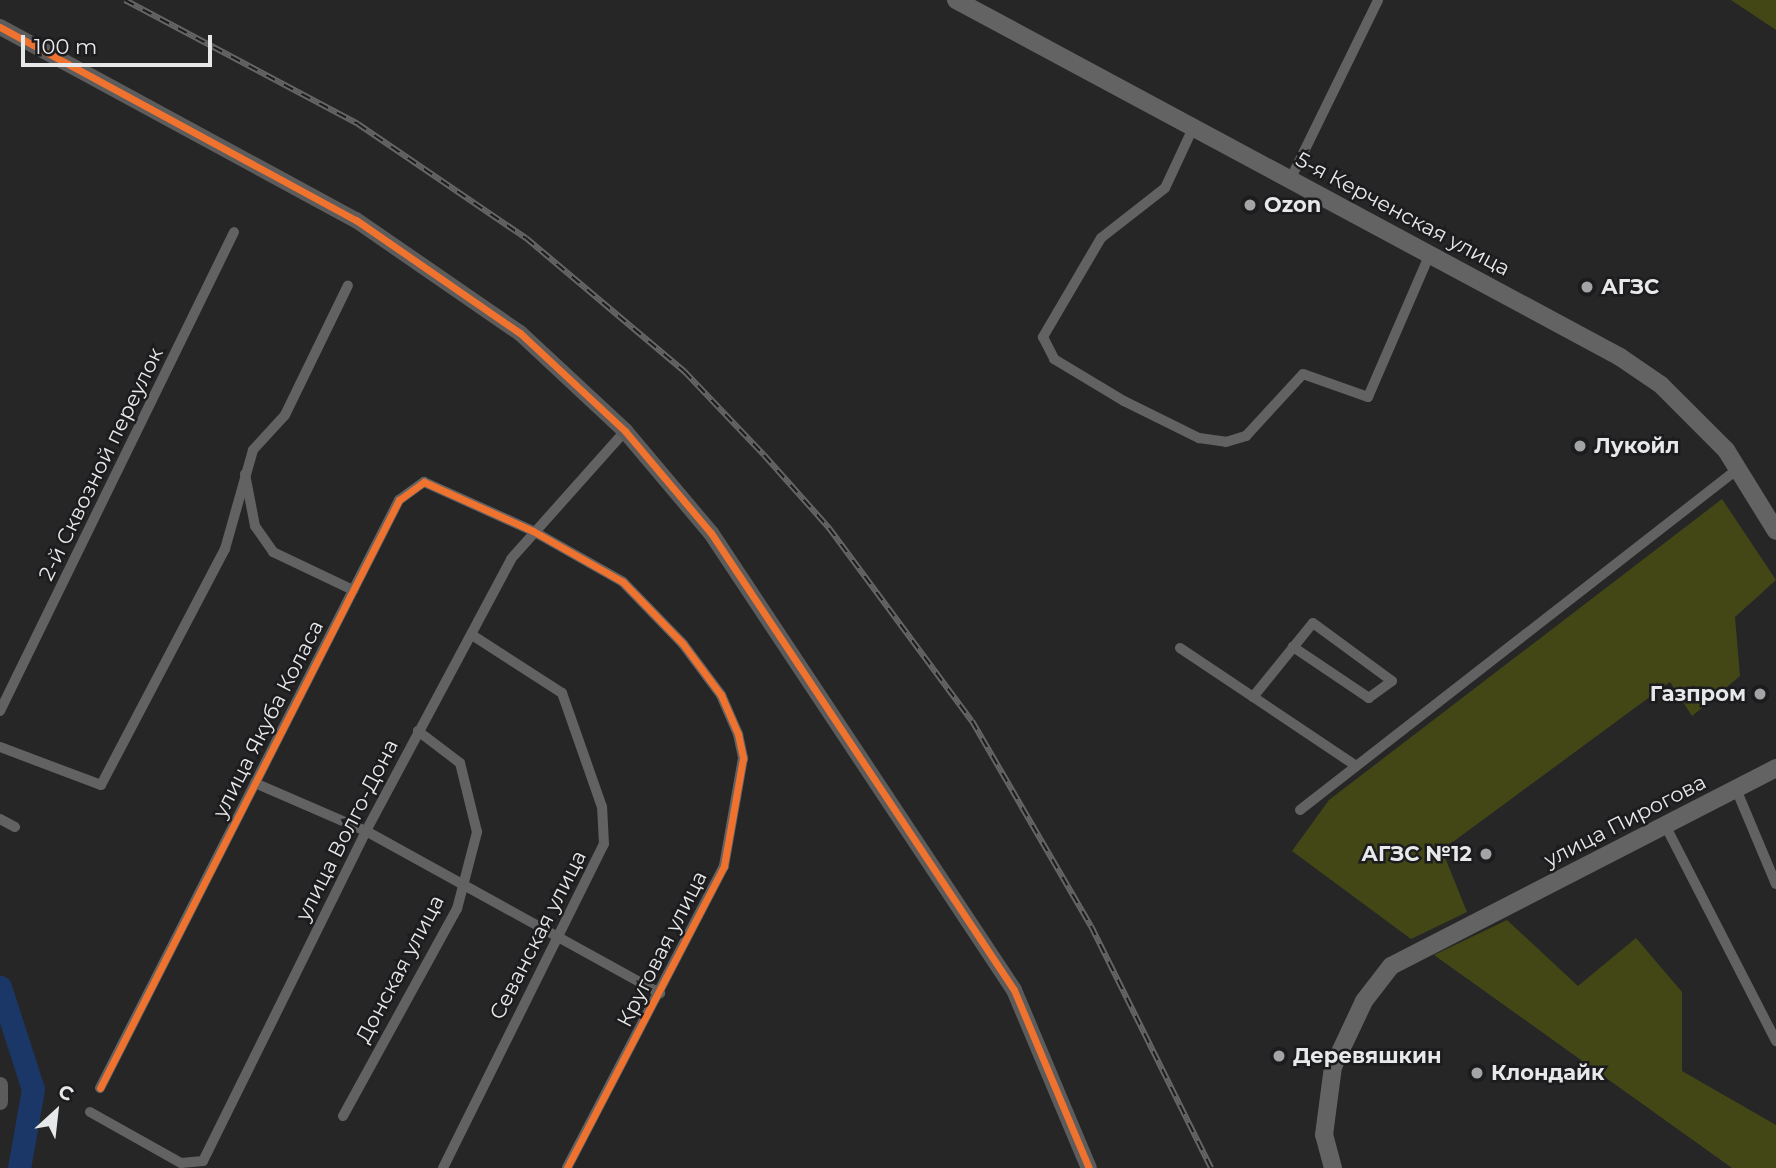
<!DOCTYPE html>
<html>
<head>
<meta charset="utf-8">
<style>
	body { margin:0 }
	#map { position:relative; width:1776px; height:1168px; overflow:hidden; background:#262627; font-family:Montserrat,sans-serif }
	div>[style] { position:absolute }
	.green>* { inset:0; background:#434716 }
	.river>* { height:23px; margin:-11.5px; padding:0 11.5px; transform-origin:11.5px; border-radius:11.5px; background:#1b3768 }
	.street>* { height:10px; margin:-5px; padding:0 5px; transform-origin:5px; border-radius:5px; background:#636262 }
	.secondary>* { height:16px; margin:-8px; padding:0 8px; transform-origin:8px; border-radius:8px; background:#5c5c5d }
	.primary>* { height:18px; margin:-9px; padding:0 9px; transform-origin:9px; border-radius:9px; background:#636363 }
	.rail>* { height:6px; margin-top:-3px; transform-origin:0; background:repeating-linear-gradient(90deg,#1c1c1f 0 10px,#656566 0 20px); box-sizing:border-box; border-block:2px solid #656566 }
	.cycleway>* { height:7px; margin:-3.5px; padding:0 3.5px; transform-origin:3.5px; border-radius:3.5px; background:#ef722f }
	.dots>* { width:19px; height:19px; translate:-50% -50%; box-sizing:border-box; border:4px solid #1c1c1f; border-radius:50% }
	span { translate:-50% -50%; white-space:nowrap; text-align:center; line-height:1.15; -webkit-text-stroke:5px #1c1c1f; paint-order:stroke }
	.poi-label { font-size:21px; color:#e7e8e9; font-weight:700 }
	.left { translate:0 -50%; text-align:left }
	.right { translate:-100% -50%; text-align:right }
	.street-label { font-size:21px; color:#e7e8e9 }
	.north { position:absolute; left:21px; top:1077px; width:70px; height:70px; -webkit-text-stroke:5px #1c1c1f; paint-order:stroke; rotate:27deg; font-size:19px; font-weight:700; line-height:28px; text-align:center; color:#e7e8e9 }
	.north::after { content:''; display:block; margin:auto; width:24px; height:32px; background:#e7e8e9; clip-path:polygon(50% 0,100% 100%,50% 72%,0 100%) }
	.scale { position:absolute; left:21px; top:35px; width:191px; height:32px; box-sizing:border-box; border:4px solid #e7e8e9; border-top:0; padding-left:9px; font-size:21px; line-height:24px; white-space:nowrap; color:#e7e8e9; -webkit-text-stroke:5px #1c1c1f; paint-order:stroke }
</style>
</head>
<body>
<div id="map">
	<div class="green">
		<div style="clip-path:polygon(1731px 0,1776px 0,1776px 30px)"></div>
		<div style="clip-path:polygon(1722px 499px,1776px 580px,1735px 617px,1740px 676px,1692px 716px,1670px 682px,1442px 850px,1467px 912px,1411px 939px,1292px 851px,1329px 800px)"></div>
		<div style="clip-path:polygon(1507px 920px,1578px 986px,1636px 938px,1682px 992px,1682px 1071px,1776px 1125px,1776px 1168px,1732px 1168px,1434px 955px)"></div>
	</div>
	<div class="river">
		<div style="left:0;top:987px;width:107px;rotate:72.1deg"></div>
		<div style="left:33px;top:1089px;width:80px;rotate:100deg"></div>
	</div>
	<div class="street">
		<div style="left:1193px;top:128px;width:66px;rotate:115deg"></div>
		<div style="left:1165px;top:188px;width:81px;rotate:142deg"></div>
		<div style="left:1101px;top:238px;width:115px;rotate:120.4deg"></div>
		<div style="left:1043px;top:337px;width:25px;rotate:63deg"></div>
		<div style="left:1054px;top:359px;width:82px;rotate:31deg"></div>
		<div style="left:1124px;top:401px;width:84px;rotate:26.3deg"></div>
		<div style="left:1199px;top:438px;width:27px;rotate:8deg"></div>
		<div style="left:1226px;top:442px;width:21px;rotate:-17deg"></div>
		<div style="left:1246px;top:436px;width:84px;rotate:-47.4deg"></div>
		<div style="left:1303px;top:374px;width:69px;rotate:19.5deg"></div>
		<div style="left:1368px;top:397px;width:156px;rotate:-66.6deg"></div>
		<div style="left:1290px;top:180px;width:200px;rotate:-63.9deg"></div>
		<div style="left:245px;top:474px;width:53px;rotate:79.1deg"></div>
		<div style="left:255px;top:526px;width:32px;rotate:55deg"></div>
		<div style="left:273px;top:552px;width:89px;rotate:25.4deg"></div>
		<div style="left:1180px;top:648px;width:212px;rotate:33.8deg"></div>
		<div style="left:1253px;top:697px;width:95px;rotate:-51deg"></div>
		<div style="left:1313px;top:623px;width:98px;rotate:36.3deg"></div>
		<div style="left:1392px;top:681px;width:29px;rotate:144deg"></div>
		<div style="left:1369px;top:698px;width:92px;rotate:-146.1deg"></div>
		<div style="left:0;top:711px;width:533px;rotate:-63.96deg"></div>
		<div style="left:0;top:747px;width:108px;rotate:20.6deg"></div>
		<div style="left:101px;top:785px;width:267px;rotate:-62.3deg"></div>
		<div style="left:225px;top:549px;width:103px;rotate:-74.2deg"></div>
		<div style="left:253px;top:450px;width:47px;rotate:-47.6deg"></div>
		<div style="left:285px;top:415px;width:144px;rotate:-64.1deg"></div>
		<div style="left:255px;top:783px;width:121px;rotate:23.4deg"></div>
		<div style="left:366px;top:831px;width:336px;rotate:28.9deg"></div>
		<div style="left:1736px;top:789px;width:103px;rotate:67.2deg"></div>
		<div style="left:1300px;top:810px;width:556px;rotate:-37.92deg"></div>
		<div style="left:0;top:819px;width:17px;rotate:28deg"></div>
		<div style="left:1665px;top:825px;width:243px;rotate:62.8deg"></div>
		<div style="left:100px;top:1088px;width:660px;rotate:-63.05deg"></div>
		<div style="left:399px;top:500px;width:31px;rotate:-36deg"></div>
		<div style="left:424px;top:482px;width:120px;rotate:24.2deg"></div>
		<div style="left:533px;top:531px;width:103px;rotate:29.5deg"></div>
		<div style="left:623px;top:582px;width:86px;rotate:45.9deg"></div>
		<div style="left:683px;top:644px;width:64px;rotate:53.3deg"></div>
		<div style="left:721px;top:695px;width:43px;rotate:66.4deg"></div>
		<div style="left:738px;top:734px;width:25px;rotate:78deg"></div>
		<div style="left:743px;top:758px;width:110px;rotate:100deg"></div>
		<div style="left:724px;top:866px;width:340px;rotate:117.5deg"></div>
		<div style="left:90px;top:1112px;width:104px;rotate:29.3deg"></div>
		<div style="left:181px;top:1163px;width:22px;rotate:-5deg"></div>
		<div style="left:203px;top:1161px;width:368px;rotate:-63.7deg"></div>
		<div style="left:366px;top:831px;width:308px;rotate:-61.9deg"></div>
		<div style="left:511px;top:559px;width:171px;rotate:-48.3deg"></div>
		<div style="left:343px;top:1116px;width:236px;rotate:-61.2deg"></div>
		<div style="left:457px;top:909px;width:80px;rotate:-75.4deg"></div>
		<div style="left:477px;top:832px;width:71px;rotate:-103.8deg"></div>
		<div style="left:460px;top:763px;width:53px;rotate:-142.7deg"></div>
		<div style="left:443px;top:1168px;width:362px;rotate:-63.6deg"></div>
		<div style="left:604px;top:844px;width:37px;rotate:-93deg"></div>
		<div style="left:602px;top:807px;width:121px;rotate:-109.3deg"></div>
		<div style="left:562px;top:693px;width:107px;rotate:-147.2deg"></div>
	</div>
	<div class="secondary">
		<div style="left:0;top:27px;width:405px;rotate:28.5deg"></div>
		<div style="left:356px;top:220px;width:199px;rotate:34.6deg"></div>
		<div style="left:520px;top:333px;width:144px;rotate:43deg"></div>
		<div style="left:625px;top:431px;width:133px;rotate:49.9deg"></div>
		<div style="left:711px;top:533px;width:548px;rotate:56.45deg"></div>
		<div style="left:1014px;top:990px;width:193px;rotate:67.2deg"></div>
		<div style="left:0;top:1085px;width:17px;rotate:90deg"></div>
	</div>
	<div class="primary">
		<div style="left:956px;top:0;width:754px;rotate:28.26deg"></div>
		<div style="left:1620px;top:357px;width:50px;rotate:34.3deg"></div>
		<div style="left:1661px;top:385px;width:92px;rotate:45deg"></div>
		<div style="left:1726px;top:450px;width:95px;rotate:58.3deg"></div>
		<div style="left:1333px;top:1168px;width:34px;rotate:-105deg"></div>
		<div style="left:1324px;top:1135px;width:69px;rotate:-82.5deg"></div>
		<div style="left:1333px;top:1067px;width:73px;rotate:-64.8deg"></div>
		<div style="left:1364px;top:1001px;width:44px;rotate:-52.4deg"></div>
		<div style="left:1391px;top:966px;width:433px;rotate:-27.2deg"></div>
	</div>
	<div class="rail">
		<div style="left:125px;top:0;width:264px;rotate:28deg"></div>
		<div style="left:358px;top:124px;width:203px;rotate:34.2deg"></div>
		<div style="left:526px;top:238px;width:207px;rotate:40.1deg"></div>
		<div style="left:684px;top:371px;width:116px;rotate:46.4deg"></div>
		<div style="left:764px;top:455px;width:98px;rotate:48.3deg"></div>
		<div style="left:829px;top:528px;width:240px;rotate:53.5deg"></div>
		<div style="left:972px;top:721px;width:237px;rotate:59.9deg"></div>
		<div style="left:1091px;top:926px;width:270px;rotate:63.6deg"></div>
	</div>
	<div class="cycleway">
		<div style="left:0;top:27px;width:405px;rotate:28.5deg"></div>
		<div style="left:356px;top:220px;width:199px;rotate:34.6deg"></div>
		<div style="left:520px;top:333px;width:144px;rotate:43deg"></div>
		<div style="left:625px;top:431px;width:133px;rotate:49.9deg"></div>
		<div style="left:711px;top:533px;width:548px;rotate:56.45deg"></div>
		<div style="left:1014px;top:990px;width:193px;rotate:67.2deg"></div>
		<div style="left:100px;top:1088px;width:660px;rotate:-63.05deg"></div>
		<div style="left:399px;top:500px;width:31px;rotate:-36deg"></div>
		<div style="left:424px;top:482px;width:120px;rotate:24.2deg"></div>
		<div style="left:533px;top:531px;width:103px;rotate:29.5deg"></div>
		<div style="left:623px;top:582px;width:86px;rotate:45.9deg"></div>
		<div style="left:683px;top:644px;width:64px;rotate:53.3deg"></div>
		<div style="left:721px;top:695px;width:43px;rotate:66.4deg"></div>
		<div style="left:738px;top:734px;width:25px;rotate:78deg"></div>
		<div style="left:743px;top:758px;width:110px;rotate:100deg"></div>
		<div style="left:724px;top:866px;width:340px;rotate:117.5deg"></div>
	</div>
	<div class="dots">
		<div style="left:1250px;top:205px;background:#a3a4a5"></div>
		<div style="left:1587px;top:287px;background:#a3a4a5"></div>
		<div style="left:1580px;top:446px;background:#a3a4a5"></div>
		<div style="left:1760px;top:694px;background:#a3a4a5"></div>
		<div style="left:1486px;top:854px;background:#a3a4a5"></div>
		<div style="left:1279px;top:1056px;background:#a3a4a5"></div>
		<div style="left:1477px;top:1073px;background:#a3a4a5"></div>
	</div>
	<div class="poi-label">
		<span class="left" style="left:1264px;top:205px">Ozon</span>
		<span class="left" style="left:1601px;top:287px">АГЗС</span>
		<span class="left" style="left:1594px;top:446px">Лукойл</span>
		<span class="right" style="left:1746px;top:694px">Газпром</span>
		<span class="right" style="left:1472px;top:854px">АГЗС №12</span>
		<span class="left" style="left:1293px;top:1056px">Деревяшкин</span>
		<span class="left" style="left:1491px;top:1073px">Клондайк</span>
	</div>
	<div class="street-label">
		<span style="left:1403px;top:214px;rotate:28deg">5-я Керченская улица</span>
		<span style="left:101px;top:464px;rotate:-64deg">2-й Сквозной переулок</span>
		<span style="left:268px;top:719px;rotate:-63deg">улица Якуба Коласа</span>
		<span style="left:1625px;top:821px;rotate:-27deg">улица Пирогова</span>
		<span style="left:347px;top:830px;rotate:-63deg">улица Волго-Дона</span>
		<span style="left:538px;top:935px;rotate:-63deg">Севанская улица</span>
		<span style="left:662px;top:949px;rotate:-63deg">Круговая улица</span>
		<span style="left:400px;top:969px;rotate:-62deg">Донская улица</span>
	</div>
	<div class="north">С</div>
	<div class="scale">100 m</div>
</div>
</body>
</html>
